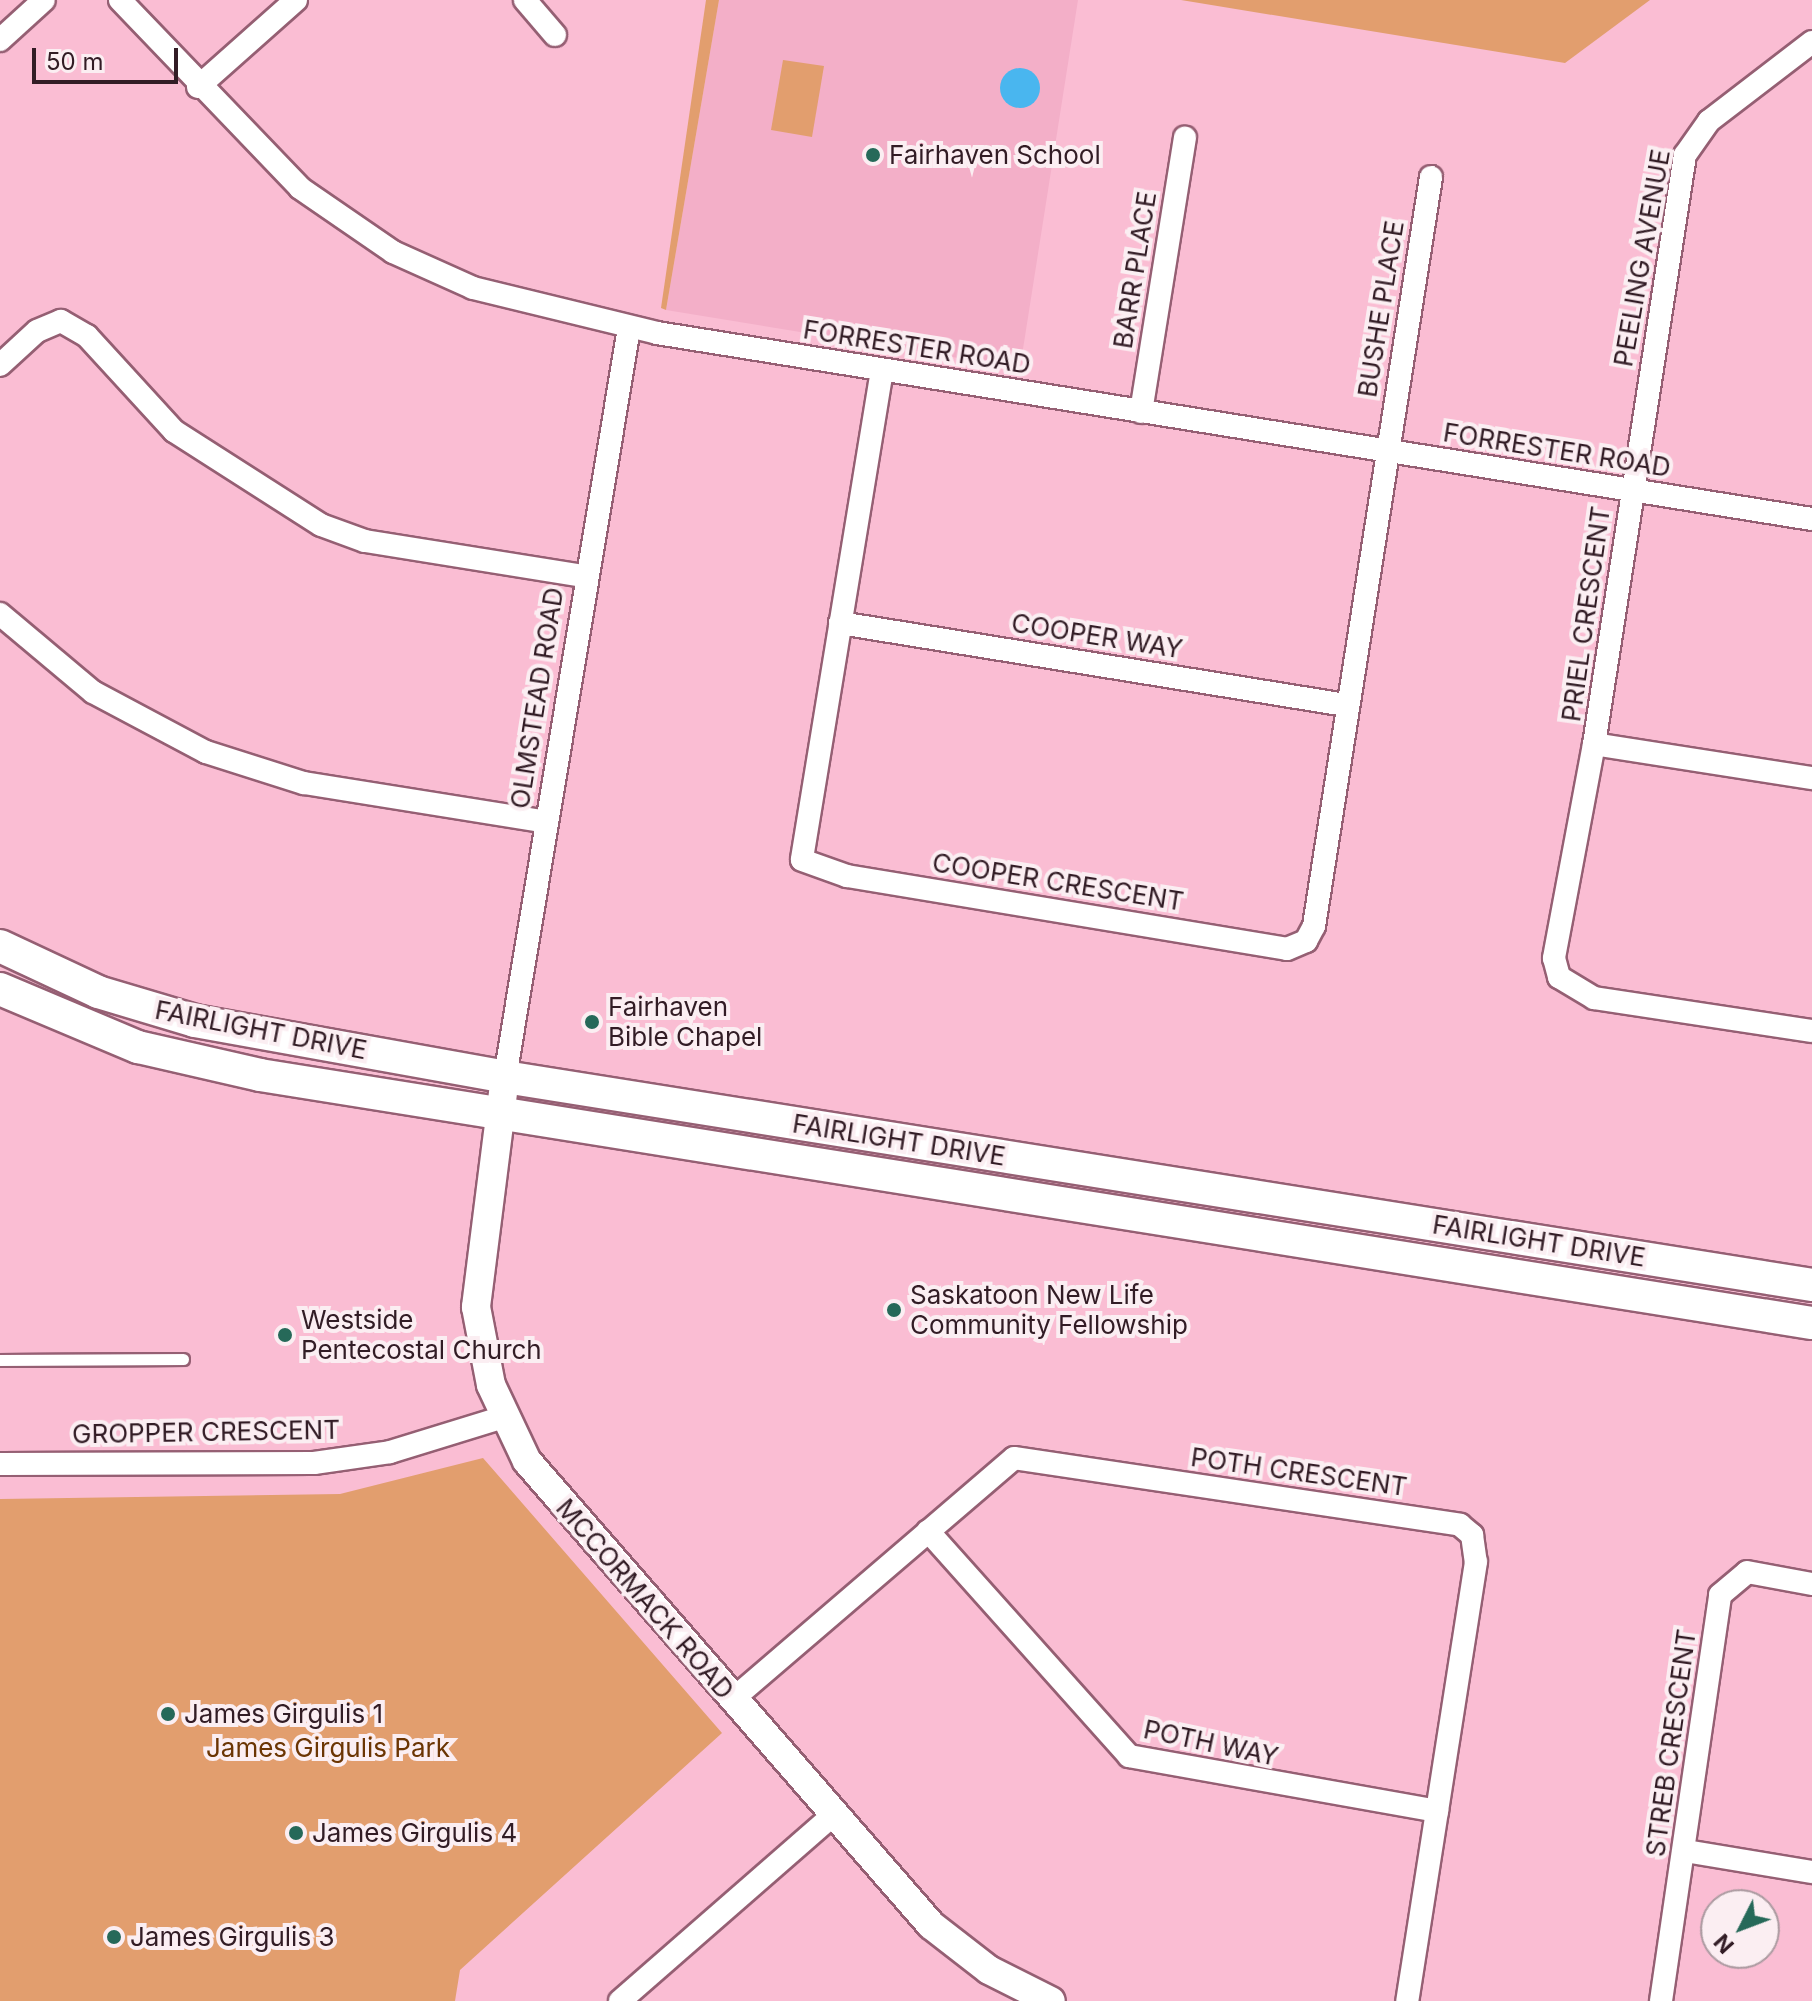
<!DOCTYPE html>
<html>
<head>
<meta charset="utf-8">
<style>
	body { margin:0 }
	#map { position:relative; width:1812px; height:2001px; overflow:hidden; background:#fabdd3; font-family:Inter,sans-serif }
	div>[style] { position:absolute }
	.built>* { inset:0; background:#f3afc8 }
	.green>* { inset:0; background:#e29e6e }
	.water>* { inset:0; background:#49b6ef }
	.round { border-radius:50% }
	.roads { filter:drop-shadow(2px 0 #955f73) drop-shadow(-2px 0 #955f73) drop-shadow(0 2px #955f73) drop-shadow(0 -2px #955f73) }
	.service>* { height:11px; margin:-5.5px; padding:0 5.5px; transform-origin:5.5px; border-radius:5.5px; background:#fff }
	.minor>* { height:22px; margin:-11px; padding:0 11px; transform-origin:11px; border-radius:11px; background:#fff }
	.tertiary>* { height:28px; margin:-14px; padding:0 14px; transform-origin:14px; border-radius:14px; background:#fff }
	.secondary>* { height:32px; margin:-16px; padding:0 16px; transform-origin:16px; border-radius:16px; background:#fff }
	.dots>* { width:22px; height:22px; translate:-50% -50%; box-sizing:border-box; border:4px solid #fbeef2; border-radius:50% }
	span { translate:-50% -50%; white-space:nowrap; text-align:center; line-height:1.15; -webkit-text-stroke:8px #fbeef2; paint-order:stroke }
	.poi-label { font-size:26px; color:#321c25 }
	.left { translate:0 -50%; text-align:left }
	.street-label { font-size:26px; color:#321c25 }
	.park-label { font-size:26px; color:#6b3503 }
	.north { position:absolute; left:1700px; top:1889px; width:80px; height:80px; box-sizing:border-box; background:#fbeef2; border:2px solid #ab9aa0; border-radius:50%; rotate:228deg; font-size:22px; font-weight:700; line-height:32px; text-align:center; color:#321c25 }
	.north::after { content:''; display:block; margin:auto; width:28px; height:36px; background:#266959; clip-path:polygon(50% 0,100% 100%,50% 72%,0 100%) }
	.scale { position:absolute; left:32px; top:48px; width:146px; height:36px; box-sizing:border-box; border:4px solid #321c25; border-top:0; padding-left:10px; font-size:24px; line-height:28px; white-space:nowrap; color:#321c25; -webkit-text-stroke:6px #fbeef2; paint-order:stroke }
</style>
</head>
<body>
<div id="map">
	<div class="built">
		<div style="clip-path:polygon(719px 0,1078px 0,1020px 368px,666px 310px)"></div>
	</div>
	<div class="green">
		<div style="clip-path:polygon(706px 0,719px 0,666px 310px,661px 308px)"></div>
		<div style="clip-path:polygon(1181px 0,1650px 0,1565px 63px)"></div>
		<div style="clip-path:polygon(783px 60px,824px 66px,812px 137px,771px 130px)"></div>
		<div style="clip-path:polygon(483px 1458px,722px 1733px,460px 1970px,455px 2001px,0 2001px,0 1499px,340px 1494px)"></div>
	</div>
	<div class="water">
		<div class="round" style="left:1000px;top:68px;width:40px;height:40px"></div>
	</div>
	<div class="roads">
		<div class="service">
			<div style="left:0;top:1360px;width:183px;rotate:-0.3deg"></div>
		</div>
		<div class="minor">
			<div style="left:120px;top:0;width:260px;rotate:46.2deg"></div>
			<div style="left:300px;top:188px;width:113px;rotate:34.5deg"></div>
			<div style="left:393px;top:252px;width:88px;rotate:24.2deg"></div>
			<div style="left:473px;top:288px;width:189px;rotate:13.7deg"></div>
			<div style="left:657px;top:333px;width:1170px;rotate:9.15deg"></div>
			<div style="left:525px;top:0;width:46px;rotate:49.4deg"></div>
			<div style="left:0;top:40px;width:59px;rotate:-42.3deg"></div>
			<div style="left:1812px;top:42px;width:130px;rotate:142.5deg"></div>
			<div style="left:1709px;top:121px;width:42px;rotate:125.2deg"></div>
			<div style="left:1685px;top:155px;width:596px;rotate:98.78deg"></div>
			<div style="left:1594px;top:744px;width:221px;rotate:8.9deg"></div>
			<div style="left:198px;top:87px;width:131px;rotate:-41.6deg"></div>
			<div style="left:0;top:365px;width:50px;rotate:-42.6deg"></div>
			<div style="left:37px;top:331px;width:26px;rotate:-23deg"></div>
			<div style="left:61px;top:321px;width:30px;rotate:30deg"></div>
			<div style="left:87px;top:336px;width:129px;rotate:47.5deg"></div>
			<div style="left:174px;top:431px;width:174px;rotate:32.6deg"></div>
			<div style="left:321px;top:525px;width:47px;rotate:20deg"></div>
			<div style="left:365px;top:541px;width:222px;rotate:9.1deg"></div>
			<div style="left:882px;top:370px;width:496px;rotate:99.3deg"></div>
			<div style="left:802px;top:860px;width:48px;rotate:19.6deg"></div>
			<div style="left:847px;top:876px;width:446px;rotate:9.4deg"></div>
			<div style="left:1287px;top:949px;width:21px;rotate:-23deg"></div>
			<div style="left:1306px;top:941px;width:17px;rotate:-62deg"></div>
			<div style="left:1314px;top:926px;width:758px;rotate:-81.12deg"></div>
			<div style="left:1141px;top:412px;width:278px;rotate:-80.9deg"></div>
			<div style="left:0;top:614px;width:121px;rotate:40deg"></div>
			<div style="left:93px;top:692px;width:128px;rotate:28deg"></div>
			<div style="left:206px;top:752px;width:103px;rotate:17.6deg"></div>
			<div style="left:304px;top:783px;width:246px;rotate:9.1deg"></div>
			<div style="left:840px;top:623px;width:513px;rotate:9.21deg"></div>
			<div style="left:1594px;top:744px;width:218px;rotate:100.6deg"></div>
			<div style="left:1554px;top:958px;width:20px;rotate:75deg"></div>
			<div style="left:1559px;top:977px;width:41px;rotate:31deg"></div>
			<div style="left:1594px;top:998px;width:220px;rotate:8.6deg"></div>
			<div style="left:505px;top:1077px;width:759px;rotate:-80.6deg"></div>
			<div style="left:0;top:1464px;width:314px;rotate:-0.2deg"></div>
			<div style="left:314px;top:1463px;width:77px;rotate:-8.2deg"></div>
			<div style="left:390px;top:1452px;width:119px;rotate:-17.1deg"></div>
			<div style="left:928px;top:1531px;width:302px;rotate:48.2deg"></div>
			<div style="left:1129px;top:1756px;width:313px;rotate:10.1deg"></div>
			<div style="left:733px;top:1699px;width:370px;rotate:-40.6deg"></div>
			<div style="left:1014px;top:1458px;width:451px;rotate:8.5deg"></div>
			<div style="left:1460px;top:1525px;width:16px;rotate:40deg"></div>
			<div style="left:1472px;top:1535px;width:27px;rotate:82deg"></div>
			<div style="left:1476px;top:1562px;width:444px;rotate:98.9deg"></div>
			<div style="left:1685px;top:1851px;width:129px;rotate:9.4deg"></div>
			<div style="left:620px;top:2001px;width:284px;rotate:-41.1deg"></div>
			<div style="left:1661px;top:2001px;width:410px;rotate:-81.7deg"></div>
			<div style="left:1720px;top:1595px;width:35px;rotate:-40deg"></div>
			<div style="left:1747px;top:1572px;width:66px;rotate:10.5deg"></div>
		</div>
		<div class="tertiary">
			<div style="left:505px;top:1077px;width:232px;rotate:97.2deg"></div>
			<div style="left:476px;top:1307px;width:79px;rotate:79.1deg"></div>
			<div style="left:491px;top:1385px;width:84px;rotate:64.7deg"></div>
			<div style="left:527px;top:1461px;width:615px;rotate:48.95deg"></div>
			<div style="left:931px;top:1925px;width:73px;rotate:37.8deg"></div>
			<div style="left:989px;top:1970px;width:69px;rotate:26.6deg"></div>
		</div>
		<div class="secondary">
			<div style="left:0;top:946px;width:108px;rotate:25.1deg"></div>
			<div style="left:98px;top:992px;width:101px;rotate:16.6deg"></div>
			<div style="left:195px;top:1021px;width:315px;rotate:10.2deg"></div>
			<div style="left:505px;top:1077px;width:1323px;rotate:9.04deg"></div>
			<div style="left:0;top:989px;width:150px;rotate:22.8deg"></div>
			<div style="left:138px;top:1047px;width:125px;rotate:12.9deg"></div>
			<div style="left:260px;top:1075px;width:1572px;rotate:9.08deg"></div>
		</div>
	</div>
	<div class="dots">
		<div style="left:873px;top:155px;background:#266959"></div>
		<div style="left:592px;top:1022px;background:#266959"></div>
		<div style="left:894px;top:1310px;background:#266959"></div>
		<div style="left:285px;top:1335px;background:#266959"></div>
		<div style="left:168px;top:1714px;background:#266959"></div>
		<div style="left:296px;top:1833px;background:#266959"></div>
		<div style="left:114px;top:1937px;background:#266959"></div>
	</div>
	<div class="poi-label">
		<span class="left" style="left:889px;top:155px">Fairhaven School</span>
		<span class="left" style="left:608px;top:1022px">Fairhaven<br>Bible Chapel</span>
		<span class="left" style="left:910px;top:1310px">Saskatoon New Life<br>Community Fellowship</span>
		<span class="left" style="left:301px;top:1335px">Westside<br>Pentecostal Church</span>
		<span class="left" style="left:184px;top:1714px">James Girgulis 1</span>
		<span class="left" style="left:312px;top:1833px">James Girgulis 4</span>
		<span class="left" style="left:130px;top:1937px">James Girgulis 3</span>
	</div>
	<div class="street-label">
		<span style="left:1642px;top:258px;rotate:-80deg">PEELING AVENUE</span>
		<span style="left:1135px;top:270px;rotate:-81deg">BARR PLACE</span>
		<span style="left:1381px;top:309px;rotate:-81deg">BUSHE PLACE</span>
		<span style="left:917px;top:347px;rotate:9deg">FORRESTER ROAD</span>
		<span style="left:1557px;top:450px;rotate:9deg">FORRESTER ROAD</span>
		<span style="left:1586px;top:614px;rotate:-82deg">PRIEL CRESCENT</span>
		<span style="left:1097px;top:636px;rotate:9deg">COOPER WAY</span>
		<span style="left:537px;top:698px;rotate:-81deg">OLMSTEAD ROAD</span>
		<span style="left:1058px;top:882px;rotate:9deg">COOPER CRESCENT</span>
		<span style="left:261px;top:1030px;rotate:11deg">FAIRLIGHT DRIVE</span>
		<span style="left:899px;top:1140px;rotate:9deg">FAIRLIGHT DRIVE</span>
		<span style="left:1539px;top:1241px;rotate:9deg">FAIRLIGHT DRIVE</span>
		<span style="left:206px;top:1432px;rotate:-1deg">GROPPER CRESCENT</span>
		<span style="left:1299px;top:1472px;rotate:8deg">POTH CRESCENT</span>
		<span style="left:645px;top:1599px;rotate:49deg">MCCORMACK ROAD</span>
		<span style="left:1211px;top:1743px;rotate:12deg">POTH WAY</span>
		<span style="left:1671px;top:1743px;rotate:-82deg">STREB CRESCENT</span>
	</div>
	<div class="park-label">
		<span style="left:328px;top:1748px">James Girgulis Park</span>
	</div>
	<div class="north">N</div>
	<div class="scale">50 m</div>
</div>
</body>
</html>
